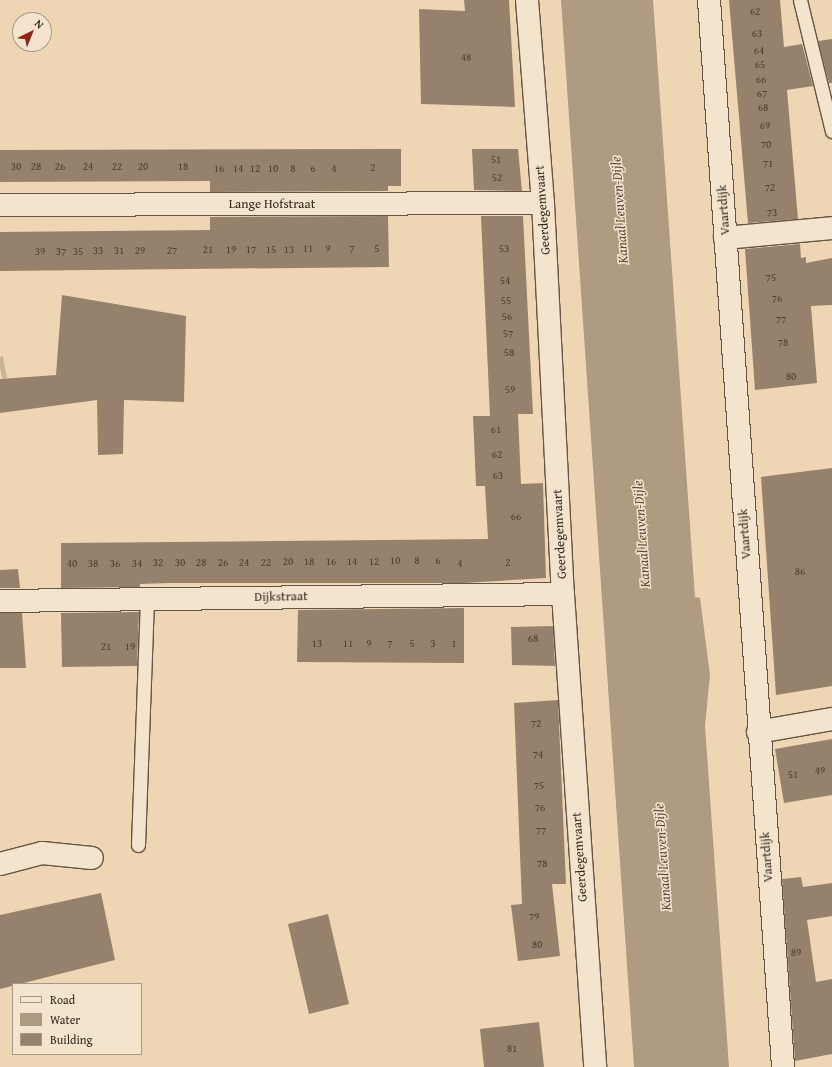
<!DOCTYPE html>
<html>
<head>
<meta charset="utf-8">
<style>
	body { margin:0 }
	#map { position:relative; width:832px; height:1067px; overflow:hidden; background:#eed6b4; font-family:"Gentium Book Plus",serif }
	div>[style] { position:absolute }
	.water>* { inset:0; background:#af9b81 }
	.building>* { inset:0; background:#96826c }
	.street-tunnel>* { height:22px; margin-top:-11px; transform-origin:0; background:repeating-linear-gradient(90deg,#c9b396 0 22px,transparent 0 33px) }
	.roads { filter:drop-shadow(1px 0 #645443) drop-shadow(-1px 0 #645443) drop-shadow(0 1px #645443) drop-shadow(0 -1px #645443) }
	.lane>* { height:13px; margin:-6.5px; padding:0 6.5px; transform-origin:6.5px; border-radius:6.5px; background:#f4e4ce }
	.street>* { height:22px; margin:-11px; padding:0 11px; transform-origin:11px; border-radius:11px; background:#f4e4ce }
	span { translate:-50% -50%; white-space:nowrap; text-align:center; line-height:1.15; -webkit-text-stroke:3px #f4e4ce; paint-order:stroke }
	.number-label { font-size:11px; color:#4e3e31 }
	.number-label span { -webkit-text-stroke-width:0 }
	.street-label { font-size:13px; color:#36281d }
	.water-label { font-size:14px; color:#5a4a3b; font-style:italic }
	.legend { position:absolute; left:12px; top:983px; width:130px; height:72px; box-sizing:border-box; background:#f4e4ce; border:1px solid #a89987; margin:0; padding:5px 7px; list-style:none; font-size:12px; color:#36281d }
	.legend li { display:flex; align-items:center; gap:8px; height:20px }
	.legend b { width:20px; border:1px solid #a89987 }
	.north { position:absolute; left:12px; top:12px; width:40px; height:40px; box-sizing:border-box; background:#f4e4ce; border:1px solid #a89987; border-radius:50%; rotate:43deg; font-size:11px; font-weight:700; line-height:16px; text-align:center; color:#36281d }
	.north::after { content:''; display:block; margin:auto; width:14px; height:18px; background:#8f2418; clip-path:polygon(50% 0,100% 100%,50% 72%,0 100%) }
</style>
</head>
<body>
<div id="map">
	<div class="water">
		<div style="clip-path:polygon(561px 0,653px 0,695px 597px,700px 598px,710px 675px,705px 726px,729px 1067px,634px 1067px)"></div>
	</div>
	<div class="building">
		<div style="clip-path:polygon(464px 0,509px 0,515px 107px,421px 104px,419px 9px,465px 11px)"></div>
		<div style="clip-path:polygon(729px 0,780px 0,784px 47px,802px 44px,813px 86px,787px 90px,798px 219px,748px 223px)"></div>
		<div style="clip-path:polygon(832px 39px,832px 83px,829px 83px,818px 41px)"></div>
		<div style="clip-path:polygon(401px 149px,401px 186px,388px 186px,388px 191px,210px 192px,210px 181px,0 182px,0 150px)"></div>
		<div style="clip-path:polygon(472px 149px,518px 149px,522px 191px,474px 190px)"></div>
		<div style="clip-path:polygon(388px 216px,389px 267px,0 271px,0 232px,210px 230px,210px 217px)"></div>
		<div style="clip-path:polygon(481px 216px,523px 216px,533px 414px,518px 414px,521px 484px,543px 483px,546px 578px,464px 583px,169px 583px,140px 584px,140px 587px,61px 588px,61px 543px,488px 539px,485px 486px,476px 486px,473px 416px,490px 416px)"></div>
		<div style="clip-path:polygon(800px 244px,801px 258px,806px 257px,806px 263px,832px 258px,832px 305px,811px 306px,817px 383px,755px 390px,745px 249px)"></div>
		<div style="clip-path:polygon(62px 295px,186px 316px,184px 402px,124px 400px,123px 454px,98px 455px,97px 400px,0 413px,0 379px,56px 375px)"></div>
		<div style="clip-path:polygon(832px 468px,832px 686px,776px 695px,761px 477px)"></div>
		<div style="clip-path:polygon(18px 569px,20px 588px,0 588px,0 570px)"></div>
		<div style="clip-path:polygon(464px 608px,464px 663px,297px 662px,298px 610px)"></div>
		<div style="clip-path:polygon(139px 612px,137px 666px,62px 667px,61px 613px)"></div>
		<div style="clip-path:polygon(0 613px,22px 613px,26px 668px,0 668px)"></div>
		<div style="clip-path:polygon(553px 626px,555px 666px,512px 665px,511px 627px)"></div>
		<div style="clip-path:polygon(558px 700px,566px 884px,552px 884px,560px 956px,518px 961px,511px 905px,522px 904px,514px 703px)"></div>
		<div style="clip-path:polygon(832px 739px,832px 795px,784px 803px,775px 749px)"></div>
		<div style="clip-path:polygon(801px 877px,803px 887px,832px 883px,832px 916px,807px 920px,816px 982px,832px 979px,832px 1054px,795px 1061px,782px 879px)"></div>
		<div style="clip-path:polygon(101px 893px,115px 960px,0 989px,0 915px)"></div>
		<div style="clip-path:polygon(328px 914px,349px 1004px,309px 1014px,288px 924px)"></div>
		<div style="clip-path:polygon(539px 1022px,544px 1067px,484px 1067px,480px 1029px)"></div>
	</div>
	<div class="street-tunnel">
		<div style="left:0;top:368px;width:5px;rotate:-11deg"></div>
	</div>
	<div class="roads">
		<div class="lane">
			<div style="left:800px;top:0;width:135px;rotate:76.3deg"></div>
			<div style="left:138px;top:845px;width:246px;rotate:-87.9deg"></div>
		</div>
		<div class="street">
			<div style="left:527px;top:0;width:204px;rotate:85.5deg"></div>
			<div style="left:543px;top:203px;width:392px;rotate:87.1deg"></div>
			<div style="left:563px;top:594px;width:474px;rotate:86.1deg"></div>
			<div style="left:709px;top:0;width:1070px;rotate:86.03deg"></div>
			<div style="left:0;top:205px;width:543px;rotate:-0.21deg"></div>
			<div style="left:725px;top:238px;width:107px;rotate:-5.3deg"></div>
			<div style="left:0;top:601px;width:563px;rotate:-0.71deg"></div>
			<div style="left:758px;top:732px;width:75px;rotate:-10deg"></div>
			<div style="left:0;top:864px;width:43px;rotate:-14.7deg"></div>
			<div style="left:42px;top:853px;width:50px;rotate:5.7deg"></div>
		</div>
	</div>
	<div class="number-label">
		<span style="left:755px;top:11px">62</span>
		<span style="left:757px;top:33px">63</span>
		<span style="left:759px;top:50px">64</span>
		<span style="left:466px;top:57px">48</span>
		<span style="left:760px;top:64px">65</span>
		<span style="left:761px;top:79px">66</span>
		<span style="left:762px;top:93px">67</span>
		<span style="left:763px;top:107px">68</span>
		<span style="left:765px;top:125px">69</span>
		<span style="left:766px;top:144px">70</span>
		<span style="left:496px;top:159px">51</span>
		<span style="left:768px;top:163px">71</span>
		<span style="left:16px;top:166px">30</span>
		<span style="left:36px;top:166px">28</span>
		<span style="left:60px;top:166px">26</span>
		<span style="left:88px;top:166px">24</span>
		<span style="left:117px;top:166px">22</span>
		<span style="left:143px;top:166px">20</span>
		<span style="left:183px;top:166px">18</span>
		<span style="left:373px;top:167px">2</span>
		<span style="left:219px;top:168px">16</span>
		<span style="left:238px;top:168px">14</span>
		<span style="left:255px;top:168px">12</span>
		<span style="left:273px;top:168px">10</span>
		<span style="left:293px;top:168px">8</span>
		<span style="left:313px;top:168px">6</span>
		<span style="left:334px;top:168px">4</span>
		<span style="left:497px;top:177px">52</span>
		<span style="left:770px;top:187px">72</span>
		<span style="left:772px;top:212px">73</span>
		<span style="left:308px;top:248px">11</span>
		<span style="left:328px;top:248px">9</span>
		<span style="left:352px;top:248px">7</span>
		<span style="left:377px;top:248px">5</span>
		<span style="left:504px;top:248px">53</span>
		<span style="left:208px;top:249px">21</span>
		<span style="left:231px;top:249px">19</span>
		<span style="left:251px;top:249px">17</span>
		<span style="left:271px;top:249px">15</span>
		<span style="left:289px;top:249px">13</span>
		<span style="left:98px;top:250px">33</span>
		<span style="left:119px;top:250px">31</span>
		<span style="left:140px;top:250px">29</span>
		<span style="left:172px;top:250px">27</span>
		<span style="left:40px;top:251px">39</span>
		<span style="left:61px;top:251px">37</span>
		<span style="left:78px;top:251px">35</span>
		<span style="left:771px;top:277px">75</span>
		<span style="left:505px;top:280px">54</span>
		<span style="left:777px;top:298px">76</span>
		<span style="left:506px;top:300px">55</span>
		<span style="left:507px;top:316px">56</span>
		<span style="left:781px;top:319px">77</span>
		<span style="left:508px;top:333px">57</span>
		<span style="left:783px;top:342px">78</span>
		<span style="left:509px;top:352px">58</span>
		<span style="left:791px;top:376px">80</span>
		<span style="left:510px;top:389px">59</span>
		<span style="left:496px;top:429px">61</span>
		<span style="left:497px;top:454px">62</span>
		<span style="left:498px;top:475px">63</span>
		<span style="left:516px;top:516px">66</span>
		<span style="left:395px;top:560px">10</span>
		<span style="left:417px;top:560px">8</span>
		<span style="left:438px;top:560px">6</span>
		<span style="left:288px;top:561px">20</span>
		<span style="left:309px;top:561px">18</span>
		<span style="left:331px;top:561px">16</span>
		<span style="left:352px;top:561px">14</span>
		<span style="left:374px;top:561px">12</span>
		<span style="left:158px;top:562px">32</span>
		<span style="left:180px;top:562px">30</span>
		<span style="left:201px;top:562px">28</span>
		<span style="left:223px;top:562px">26</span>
		<span style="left:244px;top:562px">24</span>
		<span style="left:266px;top:562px">22</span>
		<span style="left:508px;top:562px">2</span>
		<span style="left:72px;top:563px">40</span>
		<span style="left:93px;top:563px">38</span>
		<span style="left:115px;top:563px">36</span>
		<span style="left:137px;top:563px">34</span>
		<span style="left:460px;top:563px">4</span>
		<span style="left:800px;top:571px">86</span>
		<span style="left:533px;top:638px">68</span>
		<span style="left:317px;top:643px">13</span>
		<span style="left:348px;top:643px">11</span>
		<span style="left:369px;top:643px">9</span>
		<span style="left:390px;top:643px">7</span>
		<span style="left:412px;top:643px">5</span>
		<span style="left:433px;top:643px">3</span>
		<span style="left:454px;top:643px">1</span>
		<span style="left:106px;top:646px">21</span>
		<span style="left:130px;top:646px">19</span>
		<span style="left:536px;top:723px">72</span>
		<span style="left:538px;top:754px">74</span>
		<span style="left:820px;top:770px">49</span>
		<span style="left:793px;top:774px">51</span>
		<span style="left:539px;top:785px">75</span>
		<span style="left:540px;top:807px">76</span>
		<span style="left:541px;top:830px">77</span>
		<span style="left:542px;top:863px">78</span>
		<span style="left:534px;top:916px">79</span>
		<span style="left:537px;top:944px">80</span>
		<span style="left:796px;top:952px">89</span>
		<span style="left:512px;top:1048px">81</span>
	</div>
	<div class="street-label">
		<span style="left:272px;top:204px">Lange Hofstraat</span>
		<span style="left:543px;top:210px;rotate:-94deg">Geerdegemvaart</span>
		<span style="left:724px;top:210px;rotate:-94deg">Vaartdijk</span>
		<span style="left:560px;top:534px;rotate:-93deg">Geerdegemvaart</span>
		<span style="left:745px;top:534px;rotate:-94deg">Vaartdijk</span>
		<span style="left:281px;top:597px;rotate:-1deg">Dijkstraat</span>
		<span style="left:580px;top:857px;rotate:-94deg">Geerdegemvaart</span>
		<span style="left:767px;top:857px;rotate:-94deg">Vaartdijk</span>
	</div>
	<div class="water-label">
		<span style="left:619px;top:210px;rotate:-94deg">Kanaal Leuven-Dijle</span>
		<span style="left:641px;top:534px;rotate:-94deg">Kanaal Leuven-Dijle</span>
		<span style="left:662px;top:857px;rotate:-94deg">Kanaal Leuven-Dijle</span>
	</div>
	<ul class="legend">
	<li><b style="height:5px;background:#f4e4ce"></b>Road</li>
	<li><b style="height:11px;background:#af9b81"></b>Water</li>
	<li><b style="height:11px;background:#96826c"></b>Building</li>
	</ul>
	<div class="north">N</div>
</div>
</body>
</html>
